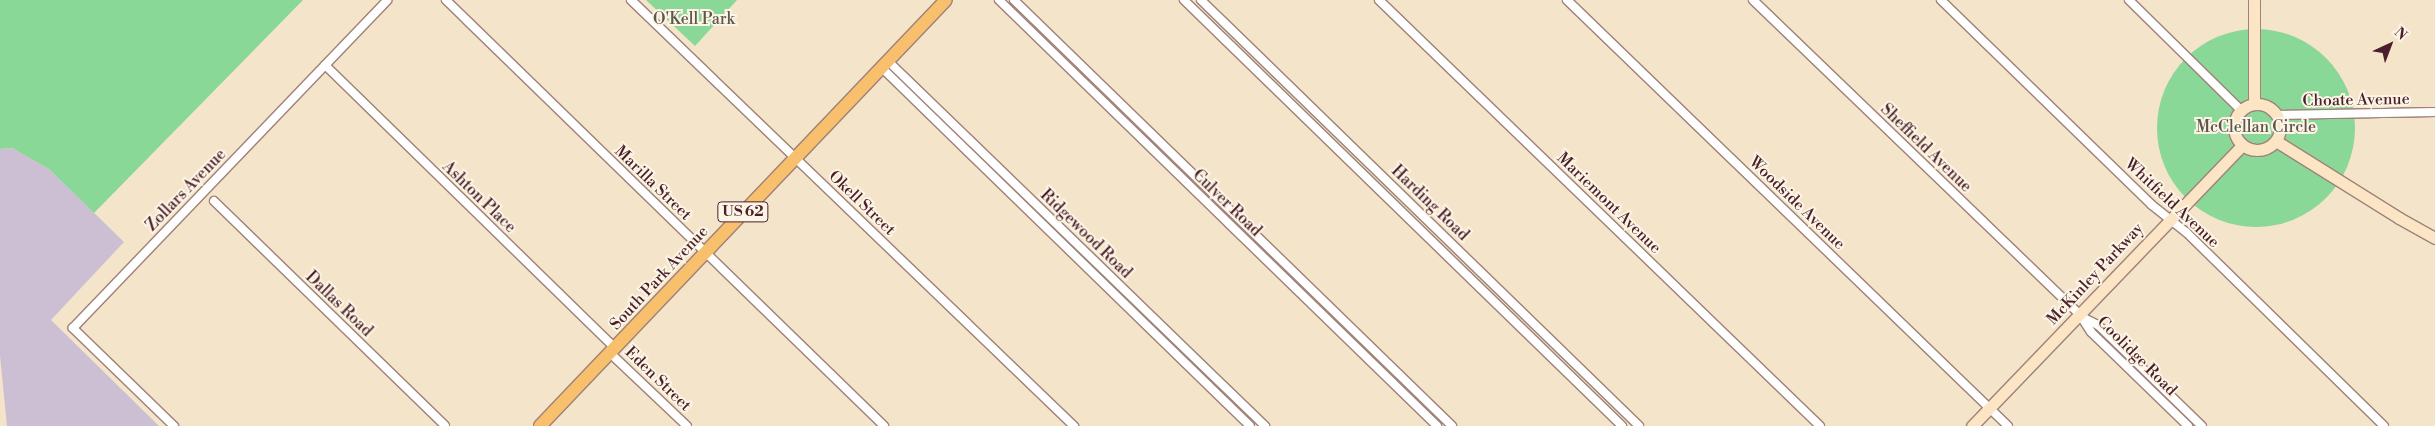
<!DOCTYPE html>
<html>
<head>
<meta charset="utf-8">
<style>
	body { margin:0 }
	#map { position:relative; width:2435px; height:426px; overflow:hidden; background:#f4e4c9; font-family:"Libre Bodoni",serif }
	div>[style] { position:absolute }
	.industrial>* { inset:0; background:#ccbfd4 }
	.green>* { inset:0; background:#89d898 }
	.round { border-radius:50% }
	.roads { filter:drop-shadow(1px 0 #9f827a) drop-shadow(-1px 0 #9f827a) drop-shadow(0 1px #9f827a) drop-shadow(0 -1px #9f827a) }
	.street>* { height:8px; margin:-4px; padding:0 4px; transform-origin:4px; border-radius:4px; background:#fff }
	.secondary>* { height:11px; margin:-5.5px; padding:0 5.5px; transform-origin:5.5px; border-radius:5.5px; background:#fce5c4 }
	.secondary>.ring { margin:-5.5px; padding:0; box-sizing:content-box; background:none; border:11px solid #fce5c4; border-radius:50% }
	.primary>* { height:12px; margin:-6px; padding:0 6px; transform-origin:6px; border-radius:6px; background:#f8bf6c }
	span { translate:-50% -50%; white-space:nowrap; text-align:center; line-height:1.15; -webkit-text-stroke:4px #fcf5e5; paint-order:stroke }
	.shield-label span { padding:1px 4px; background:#fcf5e5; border:1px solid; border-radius:4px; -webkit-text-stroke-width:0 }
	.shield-label { font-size:15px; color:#4a1f2b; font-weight:700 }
	.park-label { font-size:16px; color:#5d564c }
	.street-label { font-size:16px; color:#4a1f2b }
	.north { position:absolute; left:2365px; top:20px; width:50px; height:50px; -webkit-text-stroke:4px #fcf5e5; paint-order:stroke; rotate:43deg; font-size:14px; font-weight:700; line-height:20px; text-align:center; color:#4a1f2b }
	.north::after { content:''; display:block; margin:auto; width:18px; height:22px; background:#4a1f2b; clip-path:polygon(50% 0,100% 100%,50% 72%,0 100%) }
</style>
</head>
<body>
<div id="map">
	<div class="industrial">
		<div style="clip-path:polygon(12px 148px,49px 169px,124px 242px,51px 320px,159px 426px,7px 426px,0 356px,0 149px)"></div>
	</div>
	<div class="green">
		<div style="clip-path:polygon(0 0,303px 0,94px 213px,49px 169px,12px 148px,0 149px)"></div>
		<div style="clip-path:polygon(646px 0,737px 0,695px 46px)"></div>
		<div class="round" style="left:2157px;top:29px;width:198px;height:198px"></div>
		<div style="clip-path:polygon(2109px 340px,2195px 423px,2191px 426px,2106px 343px)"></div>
	</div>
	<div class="roads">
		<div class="street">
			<div style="left:446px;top:0;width:611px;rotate:44.2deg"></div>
			<div style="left:631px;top:0;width:615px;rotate:43.88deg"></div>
			<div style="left:999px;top:0;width:611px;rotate:44.2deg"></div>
			<div style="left:1014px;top:0;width:611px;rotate:44.2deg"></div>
			<div style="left:1184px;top:0;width:611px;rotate:44.2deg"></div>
			<div style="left:1201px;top:0;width:611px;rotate:44.2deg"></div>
			<div style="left:1379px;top:0;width:613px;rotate:44.01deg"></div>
			<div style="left:1567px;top:0;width:613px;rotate:44.01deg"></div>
			<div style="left:1753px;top:0;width:454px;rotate:43.9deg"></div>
			<div style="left:2080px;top:315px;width:20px;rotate:57deg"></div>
			<div style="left:2091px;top:332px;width:135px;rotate:44.1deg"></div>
			<div style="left:1941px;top:0;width:294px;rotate:44.2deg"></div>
			<div style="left:2152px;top:205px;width:43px;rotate:38.5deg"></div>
			<div style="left:2186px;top:232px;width:277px;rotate:44.4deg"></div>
			<div style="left:2129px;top:0;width:157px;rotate:44.5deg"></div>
			<div style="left:888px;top:61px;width:525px;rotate:44.07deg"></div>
			<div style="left:325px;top:65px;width:405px;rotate:44.3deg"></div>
			<div style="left:882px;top:68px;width:513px;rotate:44.21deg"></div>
			<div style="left:2277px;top:115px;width:158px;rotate:-1.1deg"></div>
			<div style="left:214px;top:201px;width:322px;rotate:44.2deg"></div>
			<div style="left:2082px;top:317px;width:18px;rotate:27deg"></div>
			<div style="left:2098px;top:325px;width:145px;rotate:44.2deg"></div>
			<div style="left:610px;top:353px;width:106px;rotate:43.5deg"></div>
			<div style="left:174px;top:426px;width:141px;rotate:-135.9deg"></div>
			<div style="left:73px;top:328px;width:454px;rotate:-46.2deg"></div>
		</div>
		<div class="secondary">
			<div style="left:2254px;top:0;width:104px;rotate:90deg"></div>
			<div class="ring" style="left:2234px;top:104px;width:35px;height:35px"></div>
			<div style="left:2276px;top:141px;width:145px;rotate:32deg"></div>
			<div style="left:2399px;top:218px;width:41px;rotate:29.1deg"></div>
			<div style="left:1972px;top:426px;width:390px;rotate:-46.1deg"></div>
		</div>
		<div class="primary">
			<div style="left:540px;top:426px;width:588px;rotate:-46.38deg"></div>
		</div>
	</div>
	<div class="shield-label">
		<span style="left:743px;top:212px">US 62</span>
	</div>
	<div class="park-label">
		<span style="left:694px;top:19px">O'Kell Park</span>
		<span style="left:2256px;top:127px">McClellan Circle</span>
	</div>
	<div class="street-label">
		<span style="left:2356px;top:100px;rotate:-1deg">Choate Avenue</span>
		<span style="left:1926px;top:148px;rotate:44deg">Sheffield Avenue</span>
		<span style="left:653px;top:183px;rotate:44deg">Marilla Street</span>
		<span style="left:186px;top:190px;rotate:-46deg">Zollars Avenue</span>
		<span style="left:479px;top:197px;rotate:44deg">Ashton Place</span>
		<span style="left:862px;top:203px;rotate:44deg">Okell Street</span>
		<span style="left:1227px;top:203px;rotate:44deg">Culver Road</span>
		<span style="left:1430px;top:203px;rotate:44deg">Harding Road</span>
		<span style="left:1609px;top:203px;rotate:44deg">Mariemont Avenue</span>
		<span style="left:1797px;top:203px;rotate:44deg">Woodside Avenue</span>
		<span style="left:2172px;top:203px;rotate:43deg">Whitfield Avenue</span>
		<span style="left:1086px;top:234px;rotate:44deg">Ridgewood Road</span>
		<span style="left:2095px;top:274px;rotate:-47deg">McKinley Parkway</span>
		<span style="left:659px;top:278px;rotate:-47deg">South Park Avenue</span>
		<span style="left:339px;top:304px;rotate:44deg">Dallas Road</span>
		<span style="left:2137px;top:356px;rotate:45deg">Coolidge Road</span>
		<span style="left:658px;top:379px;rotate:44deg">Eden Street</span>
	</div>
	<div class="north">N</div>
</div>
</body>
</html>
